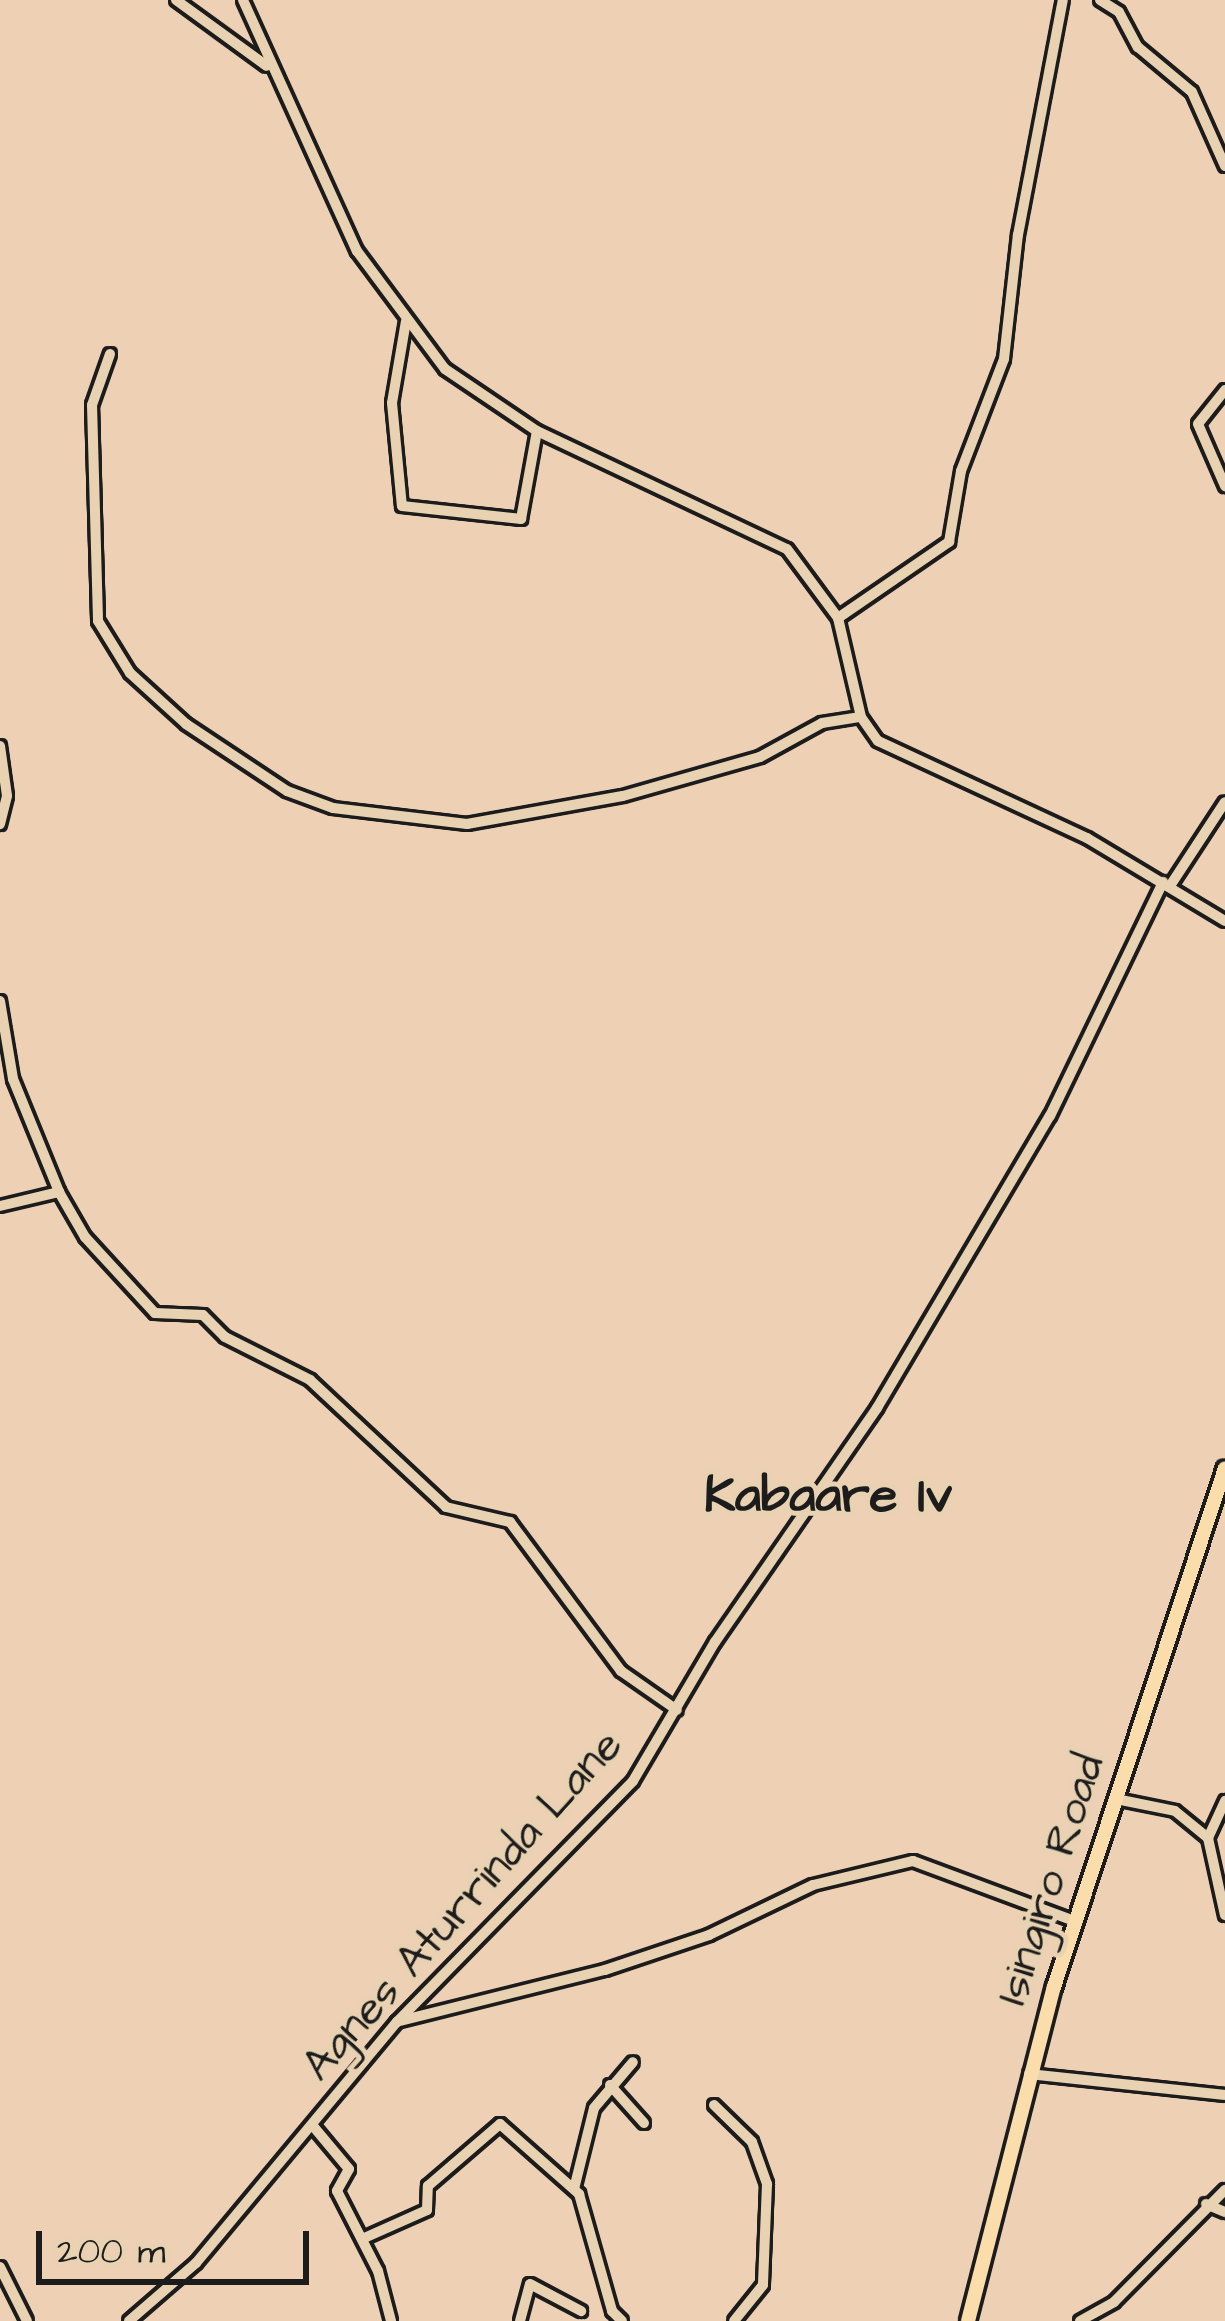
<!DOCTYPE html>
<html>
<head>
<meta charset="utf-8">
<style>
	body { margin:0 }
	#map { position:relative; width:1225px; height:2321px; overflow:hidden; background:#eed0b5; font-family:"Architects Daughter",sans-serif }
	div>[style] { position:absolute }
	.roads { filter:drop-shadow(3px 0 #1c1c1c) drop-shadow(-3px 0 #1c1c1c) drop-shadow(0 3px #1c1c1c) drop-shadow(0 -3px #1c1c1c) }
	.minor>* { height:10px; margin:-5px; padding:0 5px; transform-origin:5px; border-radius:5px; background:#e9d2b2 }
	.major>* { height:14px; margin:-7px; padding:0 7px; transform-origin:7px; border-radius:7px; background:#fbdcab }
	span { translate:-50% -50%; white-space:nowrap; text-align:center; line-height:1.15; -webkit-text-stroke:10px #e9d2b2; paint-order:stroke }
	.street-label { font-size:45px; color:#1c1c1c }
	.quarter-label { font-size:51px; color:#1c1c1c; font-weight:700 }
	.scale { position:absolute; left:36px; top:2231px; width:273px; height:54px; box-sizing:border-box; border:6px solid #1c1c1c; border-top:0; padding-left:15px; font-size:36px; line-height:42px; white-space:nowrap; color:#1c1c1c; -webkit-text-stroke:9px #e9d2b2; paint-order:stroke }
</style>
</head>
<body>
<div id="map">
	<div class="roads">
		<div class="minor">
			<div style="left:176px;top:0;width:112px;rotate:36deg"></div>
			<div style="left:243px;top:0;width:276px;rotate:65.6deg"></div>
			<div style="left:357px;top:251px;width:147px;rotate:53.3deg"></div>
			<div style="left:445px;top:369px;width:111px;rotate:34deg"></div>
			<div style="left:537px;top:431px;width:276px;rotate:25.3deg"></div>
			<div style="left:787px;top:549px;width:86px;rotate:53.5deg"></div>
			<div style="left:838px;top:618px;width:102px;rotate:76.9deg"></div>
			<div style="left:861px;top:717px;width:29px;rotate:55deg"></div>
			<div style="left:878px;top:741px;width:230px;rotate:24.9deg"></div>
			<div style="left:1087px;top:838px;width:161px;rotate:31deg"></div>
			<div style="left:1100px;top:0;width:22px;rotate:32deg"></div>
			<div style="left:1119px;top:12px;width:40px;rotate:62deg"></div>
			<div style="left:1138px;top:47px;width:70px;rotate:39.8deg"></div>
			<div style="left:1192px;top:92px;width:81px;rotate:66deg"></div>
			<div style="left:406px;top:321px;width:83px;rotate:99.7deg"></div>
			<div style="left:392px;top:403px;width:103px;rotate:84.5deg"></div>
			<div style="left:402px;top:506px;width:120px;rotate:6.2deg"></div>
			<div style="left:521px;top:519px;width:89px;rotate:-79.7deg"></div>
			<div style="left:110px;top:354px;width:54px;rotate:109.4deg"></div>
			<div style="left:92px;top:405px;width:216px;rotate:88.4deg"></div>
			<div style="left:98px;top:621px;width:61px;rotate:58.4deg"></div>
			<div style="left:130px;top:673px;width:76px;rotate:42.3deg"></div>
			<div style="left:186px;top:724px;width:121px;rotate:33.6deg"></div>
			<div style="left:287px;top:791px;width:49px;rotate:20.3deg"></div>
			<div style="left:333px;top:808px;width:135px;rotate:6.8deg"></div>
			<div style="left:467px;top:824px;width:158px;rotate:-10.2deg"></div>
			<div style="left:623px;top:796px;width:142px;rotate:-15.9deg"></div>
			<div style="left:760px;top:757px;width:71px;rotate:-28.7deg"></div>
			<div style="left:822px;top:723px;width:39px;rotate:-9deg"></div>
			<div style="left:1225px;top:390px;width:43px;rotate:128.5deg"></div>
			<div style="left:1198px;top:424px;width:68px;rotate:66.5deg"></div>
			<div style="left:838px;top:618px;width:135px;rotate:-34.4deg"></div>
			<div style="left:949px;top:542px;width:72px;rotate:-80.4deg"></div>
			<div style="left:961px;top:471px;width:120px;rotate:-69deg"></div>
			<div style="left:1004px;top:359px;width:125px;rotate:-83.6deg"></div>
			<div style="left:1018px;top:235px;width:239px;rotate:-79.2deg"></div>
			<div style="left:0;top:746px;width:50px;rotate:82deg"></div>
			<div style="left:7px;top:796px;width:29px;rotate:104deg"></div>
			<div style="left:1170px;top:886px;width:100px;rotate:-56.8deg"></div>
			<div style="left:0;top:1001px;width:79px;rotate:80.5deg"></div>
			<div style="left:13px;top:1079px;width:122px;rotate:67.8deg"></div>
			<div style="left:59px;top:1192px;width:52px;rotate:60deg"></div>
			<div style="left:85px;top:1237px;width:103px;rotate:47.4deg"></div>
			<div style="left:155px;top:1313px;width:48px;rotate:2.4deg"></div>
			<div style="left:203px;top:1315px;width:31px;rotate:45deg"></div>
			<div style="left:225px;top:1337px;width:95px;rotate:26.8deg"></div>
			<div style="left:310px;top:1380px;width:186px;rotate:43deg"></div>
			<div style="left:446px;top:1507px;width:66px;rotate:13.2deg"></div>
			<div style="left:510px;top:1522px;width:186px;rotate:53.3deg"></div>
			<div style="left:621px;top:1671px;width:68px;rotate:34.9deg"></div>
			<div style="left:0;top:1206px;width:61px;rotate:-13.3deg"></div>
			<div style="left:1116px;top:1799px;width:60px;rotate:11.5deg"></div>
			<div style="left:1175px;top:1811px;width:43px;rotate:39.3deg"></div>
			<div style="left:1208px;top:1838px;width:79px;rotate:77.6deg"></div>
			<div style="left:1208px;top:1838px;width:41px;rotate:-65.3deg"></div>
			<div style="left:400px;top:2021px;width:211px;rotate:-14deg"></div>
			<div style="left:605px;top:1970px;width:110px;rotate:-18.6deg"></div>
			<div style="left:709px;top:1935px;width:115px;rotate:-25.7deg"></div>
			<div style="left:813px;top:1885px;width:103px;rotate:-13.5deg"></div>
			<div style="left:913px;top:1861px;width:175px;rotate:20.4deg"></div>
			<div style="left:1029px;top:2074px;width:197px;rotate:6.1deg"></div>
			<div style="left:610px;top:2085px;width:51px;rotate:48.2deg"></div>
			<div style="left:714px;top:2105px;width:53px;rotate:44.2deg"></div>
			<div style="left:752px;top:2142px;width:45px;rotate:70.3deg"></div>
			<div style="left:767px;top:2184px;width:101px;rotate:92.3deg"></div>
			<div style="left:763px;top:2285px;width:46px;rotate:128.9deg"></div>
			<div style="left:313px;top:2126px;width:56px;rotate:50.1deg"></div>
			<div style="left:349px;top:2169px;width:25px;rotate:119deg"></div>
			<div style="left:337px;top:2191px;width:90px;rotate:62.9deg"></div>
			<div style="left:378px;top:2271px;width:52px;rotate:75.4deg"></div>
			<div style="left:574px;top:2189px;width:83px;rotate:-76.1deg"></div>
			<div style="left:594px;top:2108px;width:60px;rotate:-49.7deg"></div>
			<div style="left:1206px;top:2204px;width:21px;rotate:23deg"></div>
			<div style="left:362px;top:2239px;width:71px;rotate:-24deg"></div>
			<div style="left:427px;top:2210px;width:24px;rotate:-88deg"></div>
			<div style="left:428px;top:2186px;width:95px;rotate:-40.7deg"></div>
			<div style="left:500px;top:2124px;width:106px;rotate:41.5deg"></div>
			<div style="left:579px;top:2194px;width:122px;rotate:74.2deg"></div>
			<div style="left:612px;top:2311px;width:14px;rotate:45deg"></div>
			<div style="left:0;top:2267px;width:60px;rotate:63.4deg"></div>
			<div style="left:129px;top:2321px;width:89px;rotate:-40.9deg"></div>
			<div style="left:196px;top:2263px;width:314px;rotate:-50.2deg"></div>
			<div style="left:397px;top:2022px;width:337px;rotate:-45.6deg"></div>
			<div style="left:633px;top:1781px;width:161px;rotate:-59.5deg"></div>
			<div style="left:715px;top:1642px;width:285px;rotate:-55.3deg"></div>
			<div style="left:877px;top:1408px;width:339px;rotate:-59.4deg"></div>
			<div style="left:1050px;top:1116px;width:260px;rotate:-64.2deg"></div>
			<div style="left:520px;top:2321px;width:38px;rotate:-75deg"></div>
			<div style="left:530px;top:2284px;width:58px;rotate:27.9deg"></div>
			<div style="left:1080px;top:2321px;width:39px;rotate:-29deg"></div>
			<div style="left:1114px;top:2302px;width:158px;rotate:-45.3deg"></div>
		</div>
		<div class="major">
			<div style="left:968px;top:2321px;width:345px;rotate:-75.6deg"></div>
			<div style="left:1054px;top:1987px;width:546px;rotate:-71.76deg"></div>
		</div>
	</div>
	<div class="street-label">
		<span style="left:1052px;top:1880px;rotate:-72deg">Isingiro Road</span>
		<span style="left:463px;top:1906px;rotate:-48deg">Agnes Aturrinda Lane</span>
	</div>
	<div class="quarter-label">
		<span style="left:828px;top:1497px">Kabaare Iv</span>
	</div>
	<div class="scale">200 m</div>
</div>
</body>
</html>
